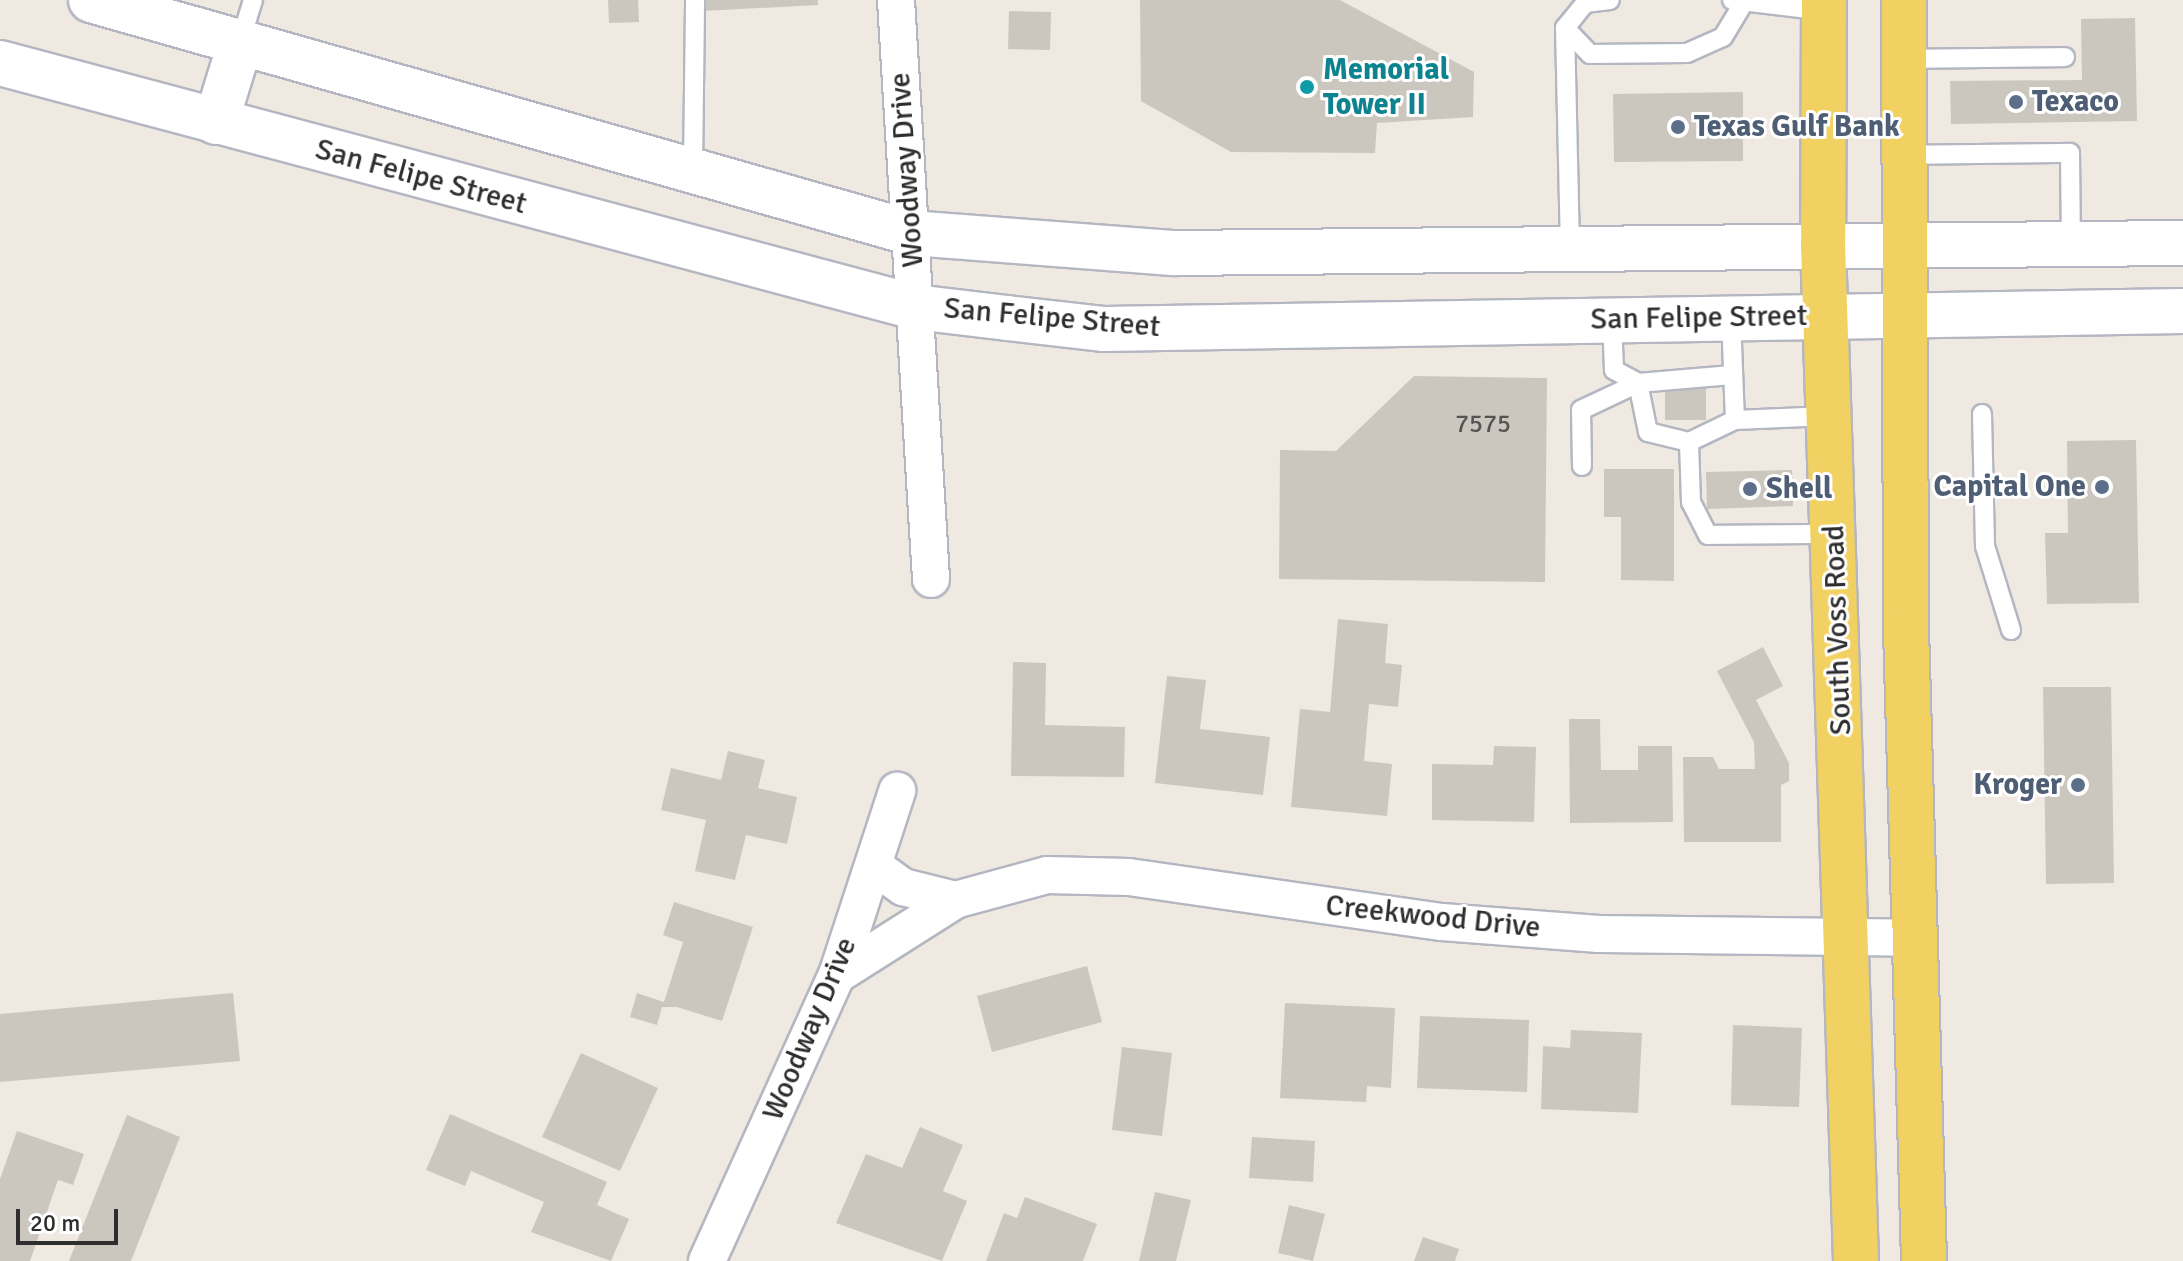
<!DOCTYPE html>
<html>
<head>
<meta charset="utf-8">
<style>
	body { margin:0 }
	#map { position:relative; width:2183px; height:1261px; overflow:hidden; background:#efe9e1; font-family:Signika,sans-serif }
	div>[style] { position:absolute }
	.building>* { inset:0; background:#cbc7bf }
	.roads { filter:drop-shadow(2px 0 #b4b7c1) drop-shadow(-2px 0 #b4b7c1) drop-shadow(0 2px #b4b7c1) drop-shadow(0 -2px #b4b7c1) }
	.lane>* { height:18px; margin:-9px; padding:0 9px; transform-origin:9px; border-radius:9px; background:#fff }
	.street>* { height:36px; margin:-18px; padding:0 18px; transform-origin:18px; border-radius:18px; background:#fff }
	.secondary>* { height:44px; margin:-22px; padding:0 22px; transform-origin:22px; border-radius:22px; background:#fff }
	.primary>* { height:44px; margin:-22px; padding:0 22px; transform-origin:22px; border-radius:22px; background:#f2d163 }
	.dots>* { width:22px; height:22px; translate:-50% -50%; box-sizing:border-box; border:4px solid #fff; border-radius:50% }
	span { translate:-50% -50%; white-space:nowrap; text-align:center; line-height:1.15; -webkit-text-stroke:6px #fff; paint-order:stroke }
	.number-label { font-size:26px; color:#555452 }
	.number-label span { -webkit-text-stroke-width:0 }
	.culture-label { font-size:30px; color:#0d838f; font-weight:700 }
	.left { translate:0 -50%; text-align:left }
	.service-label { font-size:30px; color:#4e5e75; font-weight:700 }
	.right { translate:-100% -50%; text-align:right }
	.street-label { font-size:30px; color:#2e2e2e }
	.scale { position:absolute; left:16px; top:1209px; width:102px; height:36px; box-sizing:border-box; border:4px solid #2e2e2e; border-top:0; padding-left:10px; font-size:24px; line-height:28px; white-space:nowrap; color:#2e2e2e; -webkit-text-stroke:6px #fff; paint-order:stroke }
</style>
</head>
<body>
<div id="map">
	<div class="building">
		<div style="clip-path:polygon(608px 0,638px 0,639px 22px,609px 23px)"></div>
		<div style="clip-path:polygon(701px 0,818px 0,818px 5px,702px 11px)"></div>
		<div style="clip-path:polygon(1140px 0,1340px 0,1474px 72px,1473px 117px,1377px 123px,1375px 153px,1231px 152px,1141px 101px)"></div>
		<div style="clip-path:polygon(1009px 11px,1051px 12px,1050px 50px,1008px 49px)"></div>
		<div style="clip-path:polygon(2135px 18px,2137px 121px,1951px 124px,1950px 81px,2082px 80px,2081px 19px)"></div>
		<div style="clip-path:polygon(1743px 92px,1743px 161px,1614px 162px,1613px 94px)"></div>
		<div style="clip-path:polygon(1414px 376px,1547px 378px,1545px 582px,1279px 579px,1280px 450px,1336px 451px)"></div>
		<div style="clip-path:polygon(1665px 387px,1706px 387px,1706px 420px,1665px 420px)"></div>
		<div style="clip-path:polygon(2136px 440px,2139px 603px,2047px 604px,2045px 533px,2068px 533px,2067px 441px)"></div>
		<div style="clip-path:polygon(1604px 469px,1674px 469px,1674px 581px,1621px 580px,1621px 517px,1604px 517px)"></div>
		<div style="clip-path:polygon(1792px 470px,1793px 506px,1707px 509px,1706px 472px)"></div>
		<div style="clip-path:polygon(1338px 619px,1388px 624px,1385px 663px,1402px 665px,1398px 707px,1369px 704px,1364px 761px,1392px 764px,1387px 816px,1291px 807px,1300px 709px,1330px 712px)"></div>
		<div style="clip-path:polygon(1763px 647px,1783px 686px,1756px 700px,1789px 763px,1789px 781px,1781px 785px,1781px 842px,1684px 842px,1683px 757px,1713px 757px,1719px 769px,1755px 769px,1754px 742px,1717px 671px)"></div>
		<div style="clip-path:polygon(1013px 662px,1046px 663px,1045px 725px,1125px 727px,1124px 777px,1011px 776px)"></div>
		<div style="clip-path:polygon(1167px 676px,1206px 680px,1200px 729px,1270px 737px,1263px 795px,1155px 783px)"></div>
		<div style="clip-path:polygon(2043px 687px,2111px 687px,2114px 883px,2046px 884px)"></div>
		<div style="clip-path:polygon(1569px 719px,1600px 719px,1601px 770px,1638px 770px,1638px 746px,1672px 746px,1673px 822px,1570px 823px)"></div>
		<div style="clip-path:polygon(1494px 746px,1536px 747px,1534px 822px,1432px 820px,1432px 764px,1493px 765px)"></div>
		<div style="clip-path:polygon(728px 751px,765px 760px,758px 788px,797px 797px,787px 844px,746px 835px,735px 880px,695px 871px,706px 820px,661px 810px,671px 768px,721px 780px)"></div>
		<div style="clip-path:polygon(674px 902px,753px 927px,722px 1021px,677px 1007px,662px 1007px,657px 1025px,630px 1017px,637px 993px,664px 1002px,683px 942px,663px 935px)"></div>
		<div style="clip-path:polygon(1087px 966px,1102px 1022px,992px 1052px,977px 996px)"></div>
		<div style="clip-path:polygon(233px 993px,240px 1061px,0 1082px,0 1014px)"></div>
		<div style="clip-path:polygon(1285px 1003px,1395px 1008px,1391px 1088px,1367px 1086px,1366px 1102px,1280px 1098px)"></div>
		<div style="clip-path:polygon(1420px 1016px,1529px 1020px,1527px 1092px,1417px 1088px)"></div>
		<div style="clip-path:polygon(1733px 1025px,1802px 1028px,1799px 1107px,1731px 1105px)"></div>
		<div style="clip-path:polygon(1571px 1030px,1642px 1033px,1638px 1113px,1541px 1109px,1543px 1046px,1570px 1048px)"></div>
		<div style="clip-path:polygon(1122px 1047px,1172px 1053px,1162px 1136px,1112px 1130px)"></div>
		<div style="clip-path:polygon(581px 1053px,658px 1088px,620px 1171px,542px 1137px)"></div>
		<div style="clip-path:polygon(450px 1114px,607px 1182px,597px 1205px,629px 1219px,611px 1261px,531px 1232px,544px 1202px,471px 1171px,465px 1186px,426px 1170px)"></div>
		<div style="clip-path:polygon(127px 1115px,180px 1137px,131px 1261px,69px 1261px)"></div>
		<div style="clip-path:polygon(920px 1127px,963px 1145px,943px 1191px,967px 1201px,942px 1261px,836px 1223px,866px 1154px,902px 1168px)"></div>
		<div style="clip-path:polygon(17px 1131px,84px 1154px,73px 1185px,58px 1180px,30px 1261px,0 1261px,0 1179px)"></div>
		<div style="clip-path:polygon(1252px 1137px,1315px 1141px,1313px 1182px,1249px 1178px)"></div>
		<div style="clip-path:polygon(1155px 1192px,1191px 1200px,1176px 1261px,1139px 1261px)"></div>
		<div style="clip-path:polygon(1025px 1197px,1097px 1224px,1083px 1261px,986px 1261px,1004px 1213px,1017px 1218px)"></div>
		<div style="clip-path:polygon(1289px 1205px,1325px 1214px,1313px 1261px,1278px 1253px)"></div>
		<div style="clip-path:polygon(1423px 1237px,1459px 1249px,1455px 1261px,1414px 1261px)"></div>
	</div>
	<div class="roads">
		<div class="lane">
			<div style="left:1732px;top:0;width:93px;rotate:6.8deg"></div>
			<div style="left:1565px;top:28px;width:36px;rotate:46deg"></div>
			<div style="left:1590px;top:54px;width:97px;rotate:-0.6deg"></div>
			<div style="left:1687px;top:53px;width:39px;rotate:-24deg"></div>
			<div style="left:1723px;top:37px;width:41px;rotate:-59deg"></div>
			<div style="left:240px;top:42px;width:44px;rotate:-72.8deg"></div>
			<div style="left:1904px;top:59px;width:161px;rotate:-0.7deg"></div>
			<div style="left:1904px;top:155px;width:166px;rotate:-0.7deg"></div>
			<div style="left:2070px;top:153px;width:91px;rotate:89.4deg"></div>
			<div style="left:693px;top:169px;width:169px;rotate:-89.3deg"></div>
			<div style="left:1570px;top:248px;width:220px;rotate:-91.3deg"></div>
			<div style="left:1565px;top:28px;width:32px;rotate:-51deg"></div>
			<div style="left:1585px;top:3px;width:25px;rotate:-7deg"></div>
			<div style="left:1731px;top:317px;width:103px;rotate:87.8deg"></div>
			<div style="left:1735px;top:420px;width:94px;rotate:-2.4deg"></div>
			<div style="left:1612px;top:320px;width:50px;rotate:87.7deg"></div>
			<div style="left:1614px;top:370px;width:27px;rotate:28deg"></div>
			<div style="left:1638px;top:383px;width:50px;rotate:78.5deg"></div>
			<div style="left:1648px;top:432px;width:42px;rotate:13.7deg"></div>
			<div style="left:1689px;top:442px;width:60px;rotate:88.1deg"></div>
			<div style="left:1691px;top:502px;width:37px;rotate:63deg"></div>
			<div style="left:1708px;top:535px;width:124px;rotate:-0.5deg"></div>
			<div style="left:1982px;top:414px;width:132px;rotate:88.7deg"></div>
			<div style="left:1985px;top:546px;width:88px;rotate:72.8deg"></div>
			<div style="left:1689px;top:442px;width:51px;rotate:-25.6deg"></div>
			<div style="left:1582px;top:466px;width:56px;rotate:-91deg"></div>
			<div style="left:1581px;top:410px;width:63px;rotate:-25.3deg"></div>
			<div style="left:1638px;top:383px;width:94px;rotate:-4.9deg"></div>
		</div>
		<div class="street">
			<div style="left:896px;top:0;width:580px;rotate:86.54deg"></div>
			<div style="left:874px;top:866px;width:36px;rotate:36deg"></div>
			<div style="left:903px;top:887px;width:54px;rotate:14deg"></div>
			<div style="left:837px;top:975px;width:140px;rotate:-32.4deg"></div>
			<div style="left:955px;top:900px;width:95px;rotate:-15.2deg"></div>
			<div style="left:1047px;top:875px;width:82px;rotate:1.4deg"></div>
			<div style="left:1129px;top:877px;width:316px;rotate:8.2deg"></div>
			<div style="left:1442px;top:922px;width:157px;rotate:4.4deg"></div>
			<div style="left:1599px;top:934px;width:319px;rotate:0.7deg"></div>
			<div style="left:707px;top:1261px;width:314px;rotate:-65.6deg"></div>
			<div style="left:837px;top:975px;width:194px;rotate:-71.9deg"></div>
		</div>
		<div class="secondary">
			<div style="left:91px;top:0;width:853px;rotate:15.84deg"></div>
			<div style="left:912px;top:233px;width:262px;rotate:4.4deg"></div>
			<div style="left:1173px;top:253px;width:1010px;rotate:-0.57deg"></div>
			<div style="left:0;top:63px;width:947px;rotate:14.93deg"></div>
			<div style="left:915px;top:307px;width:93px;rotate:6.8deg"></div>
			<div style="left:1007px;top:318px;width:98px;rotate:6.5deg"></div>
			<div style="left:1104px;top:329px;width:1079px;rotate:-0.96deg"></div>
			<div style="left:216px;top:122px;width:82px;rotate:-72.9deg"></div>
		</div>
		<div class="primary">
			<div style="left:1824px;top:0;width:245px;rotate:90.2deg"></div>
			<div style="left:1823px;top:245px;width:1017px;rotate:88.14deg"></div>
			<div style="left:1904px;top:0;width:628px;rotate:89.82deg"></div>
			<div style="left:1906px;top:628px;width:633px;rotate:88.37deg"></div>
		</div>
	</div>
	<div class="dots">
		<div style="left:1307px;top:87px;background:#0f9aa8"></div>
		<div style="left:2016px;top:102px;background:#5c6f8a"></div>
		<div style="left:1678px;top:127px;background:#5c6f8a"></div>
		<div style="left:2102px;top:487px;background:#5c6f8a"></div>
		<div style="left:1750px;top:489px;background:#5c6f8a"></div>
		<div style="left:2078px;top:785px;background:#5c6f8a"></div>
	</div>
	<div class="number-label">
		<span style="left:1483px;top:425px">7575</span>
	</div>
	<div class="culture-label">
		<span class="left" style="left:1323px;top:87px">Memorial<br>Tower II</span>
	</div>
	<div class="service-label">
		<span class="left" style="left:2032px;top:102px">Texaco</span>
		<span class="left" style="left:1694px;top:127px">Texas Gulf Bank</span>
		<span class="right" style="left:2086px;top:487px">Capital One</span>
		<span class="left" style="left:1766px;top:489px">Shell</span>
		<span class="right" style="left:2062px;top:785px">Kroger</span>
	</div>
	<div class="street-label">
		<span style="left:907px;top:170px;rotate:-94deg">Woodway Drive</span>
		<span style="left:421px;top:177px;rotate:15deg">San Felipe Street</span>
		<span style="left:1052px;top:318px;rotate:5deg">San Felipe Street</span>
		<span style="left:1699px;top:318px;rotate:-1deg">San Felipe Street</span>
		<span style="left:1838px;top:630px;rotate:-92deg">South Voss Road</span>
		<span style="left:1433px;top:917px;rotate:6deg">Creekwood Drive</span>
		<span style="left:810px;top:1029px;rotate:-67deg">Woodway Drive</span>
	</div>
	<div class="scale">20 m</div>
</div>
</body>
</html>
